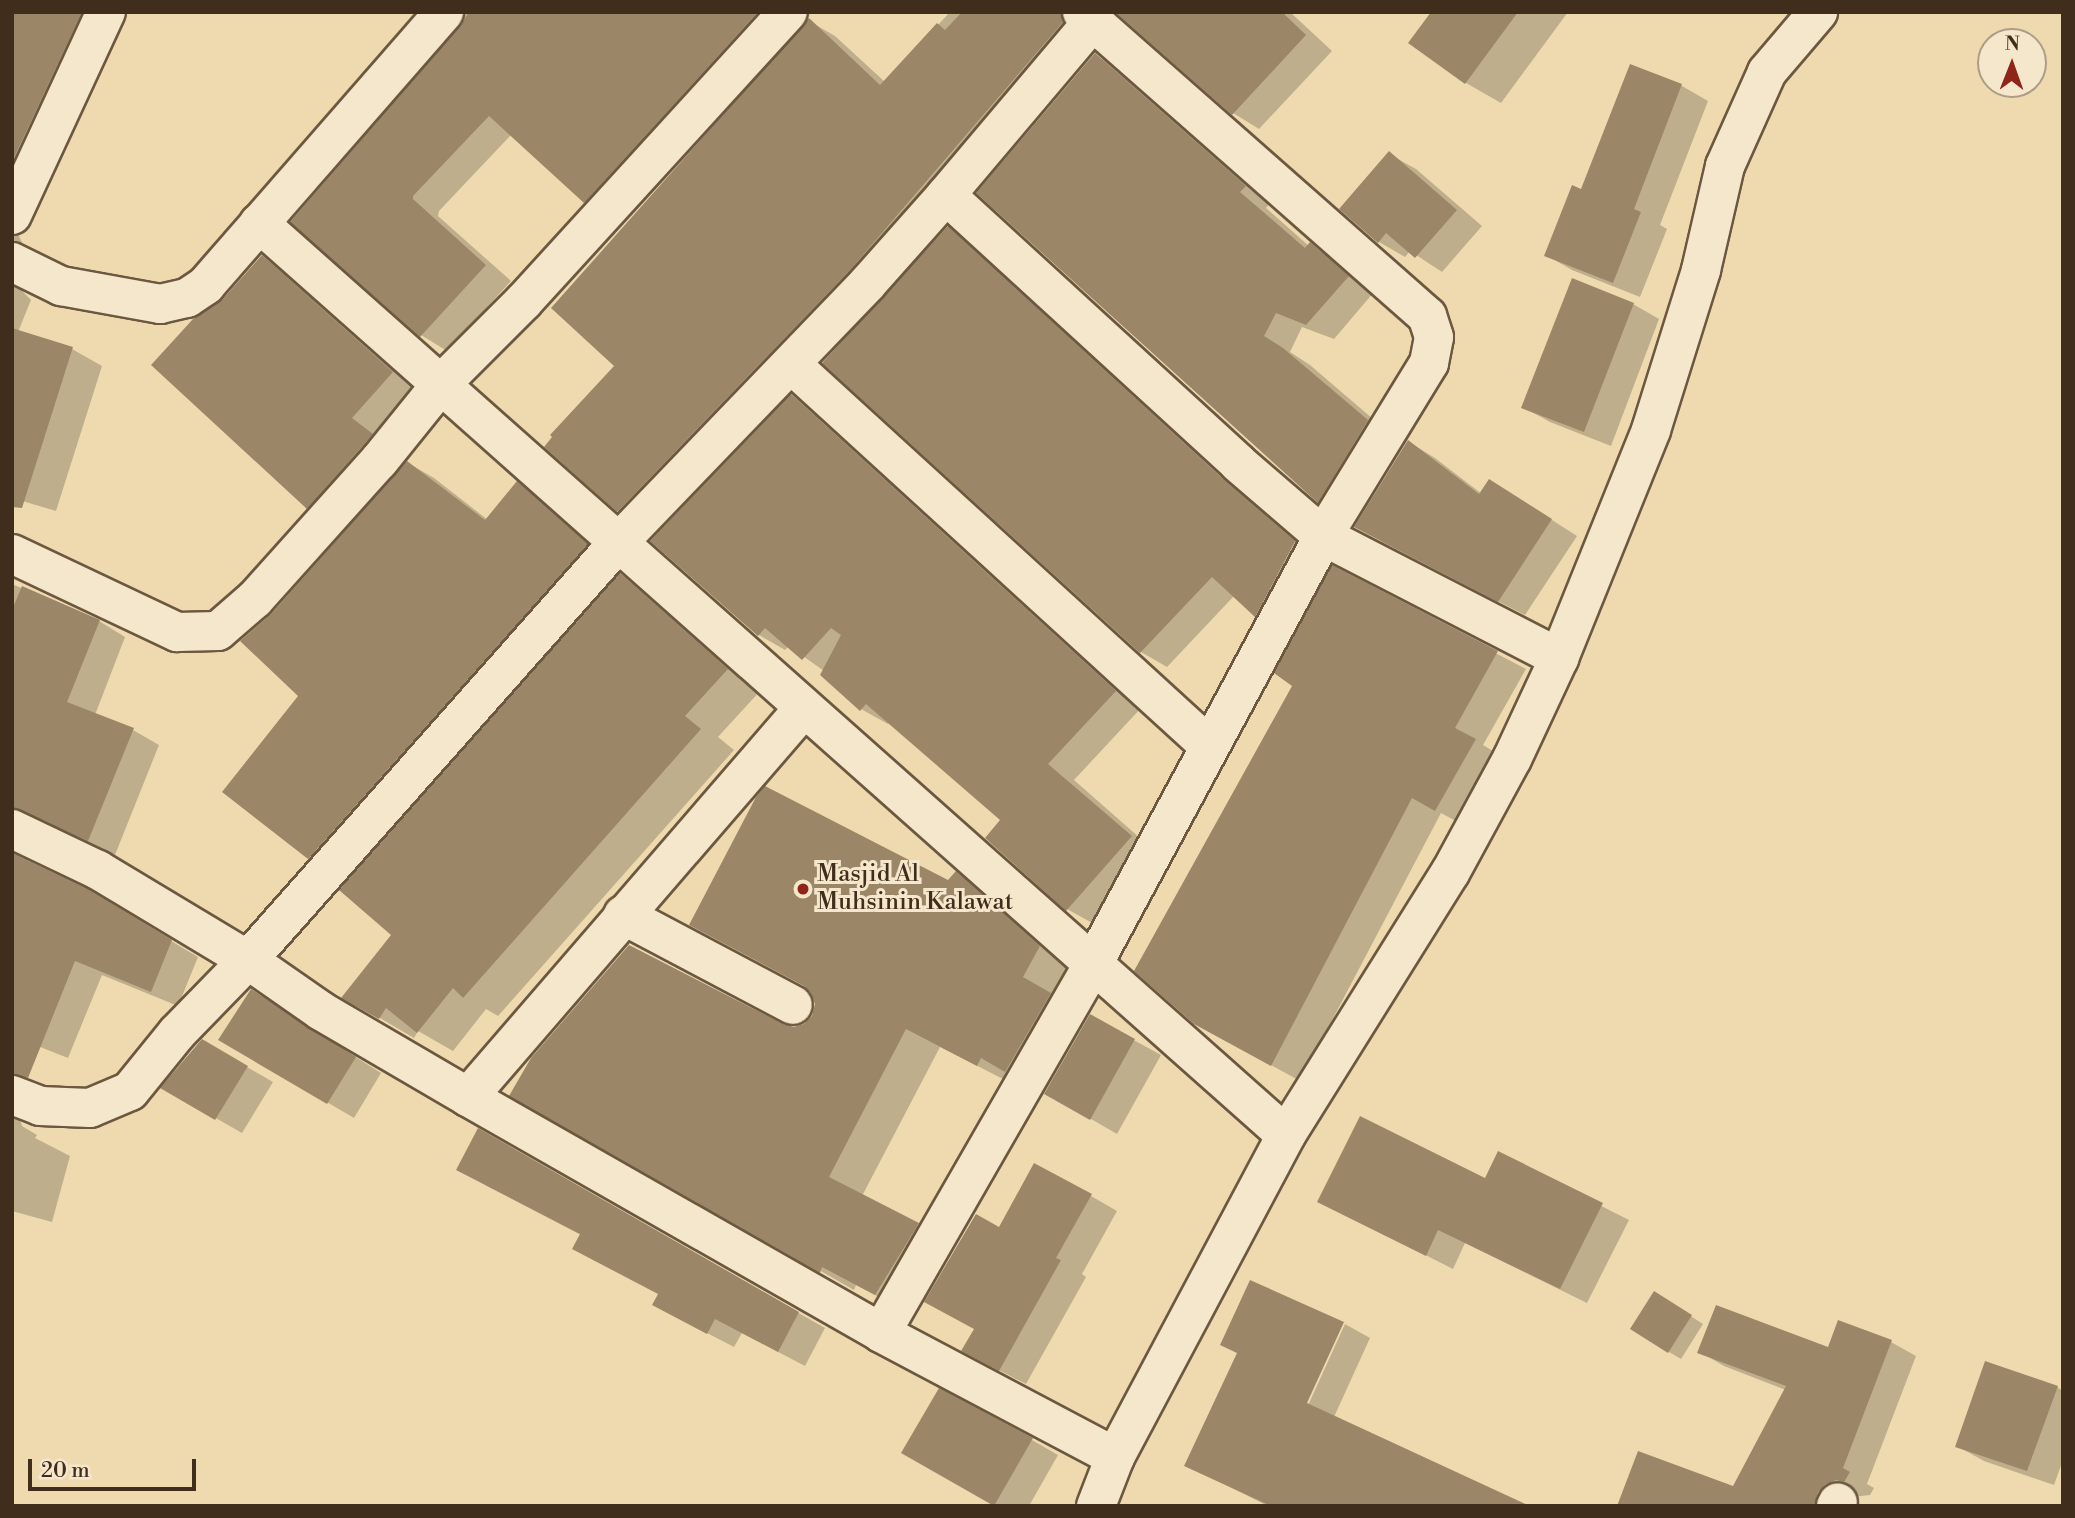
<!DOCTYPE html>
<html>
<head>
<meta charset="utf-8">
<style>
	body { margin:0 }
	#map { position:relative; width:2075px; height:1518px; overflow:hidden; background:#efdaaf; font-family:"Libre Bodoni",serif }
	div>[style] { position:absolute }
	.shadow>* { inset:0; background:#0003 }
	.building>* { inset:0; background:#9b8768 }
	.roads { filter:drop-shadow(2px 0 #6c5840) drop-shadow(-2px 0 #6c5840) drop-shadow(0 2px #6c5840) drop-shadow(0 -2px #6c5840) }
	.minor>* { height:38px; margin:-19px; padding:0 19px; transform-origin:19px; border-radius:19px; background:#f5e7cb }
	.dots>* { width:19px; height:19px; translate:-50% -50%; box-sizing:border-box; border:4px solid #f5e7cb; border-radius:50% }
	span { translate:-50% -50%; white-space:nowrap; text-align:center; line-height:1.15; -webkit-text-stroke:6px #f5e7cb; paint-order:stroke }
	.poi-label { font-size:24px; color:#402d1b }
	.left { translate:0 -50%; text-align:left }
	.frame { position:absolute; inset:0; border:14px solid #402d1b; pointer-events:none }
	.north { position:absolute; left:1977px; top:28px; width:70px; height:70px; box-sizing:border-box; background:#f5e7cb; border:2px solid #ad9d85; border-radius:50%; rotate:1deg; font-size:19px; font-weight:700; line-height:28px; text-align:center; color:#402d1b }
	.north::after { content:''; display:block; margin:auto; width:24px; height:32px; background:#8f2418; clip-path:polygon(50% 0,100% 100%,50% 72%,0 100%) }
	.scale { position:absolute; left:28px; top:1459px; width:168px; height:32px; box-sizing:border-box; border:4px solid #402d1b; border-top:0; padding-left:9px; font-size:21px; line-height:24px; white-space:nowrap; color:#402d1b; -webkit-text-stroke:5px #f5e7cb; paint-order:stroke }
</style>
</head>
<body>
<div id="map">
	<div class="shadow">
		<div style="clip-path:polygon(12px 12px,122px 12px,21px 224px,19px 236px,23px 245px,12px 270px)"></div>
		<div style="clip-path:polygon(466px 12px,798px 12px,611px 217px,585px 202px,511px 135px,439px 211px,438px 216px,511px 281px,447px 351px,421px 335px,293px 221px,462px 27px)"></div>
		<div style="clip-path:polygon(950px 12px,1092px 12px,645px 526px,618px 511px,546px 447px,616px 366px,809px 21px,835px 36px,885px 82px)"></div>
		<div style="clip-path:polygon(1118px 12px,1290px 12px,1332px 51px,1259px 129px,1233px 113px)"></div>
		<div style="clip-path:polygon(1433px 12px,1568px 12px,1501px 103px,1466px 83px)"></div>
		<div style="clip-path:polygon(1095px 55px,1122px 70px,1271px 202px,1266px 208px,1309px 246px,1337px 260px,1374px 292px,1334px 339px,1302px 327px,1290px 352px,1310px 365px,1394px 437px,1345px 516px,1319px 501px)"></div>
		<div style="clip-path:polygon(1631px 66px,1682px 86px,1708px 101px,1660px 225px,1667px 229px,1640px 297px,1572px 270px,1546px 255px,1582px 191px)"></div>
		<div style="clip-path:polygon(1389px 154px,1416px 169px,1482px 226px,1442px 272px,1410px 251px,1405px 257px,1379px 242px)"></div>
		<div style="clip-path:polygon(948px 228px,974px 244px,1321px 558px,1282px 631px,1256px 616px,1234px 596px,1167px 667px,1141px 652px)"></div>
		<div style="clip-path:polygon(262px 257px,288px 272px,419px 388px,334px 522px,308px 507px,223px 301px)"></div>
		<div style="clip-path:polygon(12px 273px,20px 277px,23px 292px,31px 300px,18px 332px,72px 349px,102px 366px,56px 511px,12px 498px)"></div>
		<div style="clip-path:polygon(1633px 304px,1659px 319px,1611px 446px,1550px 422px,1523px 407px)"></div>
		<div style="clip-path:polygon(792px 396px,818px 411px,1142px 707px,1074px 780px,1157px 853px,1094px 924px,1067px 909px,1003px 820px,890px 722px,888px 724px,861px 709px,824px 671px,789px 646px,785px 650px,759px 635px)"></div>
		<div style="clip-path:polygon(1409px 442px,1435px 458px,1482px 494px,1516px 497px,1577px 536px,1525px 615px,1382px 542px)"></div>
		<div style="clip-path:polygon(408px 463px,434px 478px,488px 520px,517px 483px,543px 498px,613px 560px,335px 873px,309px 858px,224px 792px,301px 696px,272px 615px)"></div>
		<div style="clip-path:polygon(1333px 568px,1526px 669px,1483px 745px,1503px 757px,1465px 826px,1441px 813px,1300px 1081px,1225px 1040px,1295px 686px)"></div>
		<div style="clip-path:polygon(621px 575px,655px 595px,761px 690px,718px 737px,734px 750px,498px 1016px,486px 1009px,453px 1051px,418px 1031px,414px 1038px,344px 997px,394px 935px)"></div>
		<div style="clip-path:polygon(12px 584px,99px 621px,125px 637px,95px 715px,133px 730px,159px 745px,115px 855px,39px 821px,16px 848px,21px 859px,114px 907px,198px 957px,178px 1006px,102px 975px,68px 1058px,12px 1036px)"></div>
		<div style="clip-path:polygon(956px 873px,990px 893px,1073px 966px,1011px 1083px,940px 1047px,862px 1196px,951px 1244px,909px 1313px,856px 1285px,854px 1290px,512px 1095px,782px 1026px,795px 1029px,805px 1025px)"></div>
		<div style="clip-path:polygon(251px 991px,381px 1073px,354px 1118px,221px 1040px)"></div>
		<div style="clip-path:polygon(1090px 1016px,1161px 1055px,1117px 1134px,1046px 1093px)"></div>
		<div style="clip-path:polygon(202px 1041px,273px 1082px,242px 1133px,163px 1088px)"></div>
		<div style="clip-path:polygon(12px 1108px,17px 1111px,22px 1126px,37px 1135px,35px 1138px,70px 1156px,52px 1222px,12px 1211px)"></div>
		<div style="clip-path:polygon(479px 1131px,825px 1328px,805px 1366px,742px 1333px,734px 1347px,680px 1319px,660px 1294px,581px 1235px,485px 1185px)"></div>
		<div style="clip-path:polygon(1499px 1154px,1629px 1220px,1587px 1303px,1465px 1243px,1453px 1269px,1319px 1201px,1486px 1180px)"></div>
		<div style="clip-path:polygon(1091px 1196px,1117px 1211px,1082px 1274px,1086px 1277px,1026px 1384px,989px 1365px,976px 1329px,1000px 1229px)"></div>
		<div style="clip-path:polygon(1251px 1283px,1302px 1410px,1305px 1412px,1345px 1324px,1370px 1338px,1334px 1417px,1485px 1506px,1268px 1506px,1186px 1465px,1239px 1354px)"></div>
		<div style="clip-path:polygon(1667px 1301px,1703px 1324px,1681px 1359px,1669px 1352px)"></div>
		<div style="clip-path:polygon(1839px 1322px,1891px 1342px,1916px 1356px,1867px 1484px,1874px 1488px,1870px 1495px,1852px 1497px,1845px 1506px,1619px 1506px,1734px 1489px,1786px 1390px,1724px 1366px,1700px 1352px,1829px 1349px)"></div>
		<div style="clip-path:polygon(2057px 1387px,2063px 1391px,2063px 1460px,2054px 1485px,1984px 1461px,1957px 1446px)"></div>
		<div style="clip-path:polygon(1032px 1440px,1058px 1455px,1029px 1506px,995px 1506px,904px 1453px)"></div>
	</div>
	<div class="building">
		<div style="clip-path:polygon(12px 12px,82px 12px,12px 162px)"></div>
		<div style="clip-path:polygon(469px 12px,758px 12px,584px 203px,489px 116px,413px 196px,413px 199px,486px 265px,420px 337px,290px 222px,460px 26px)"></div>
		<div style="clip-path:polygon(962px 12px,1061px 12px,1063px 22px,851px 269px,617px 512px,544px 447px,552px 437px,550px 435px,614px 366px,551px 308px,809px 18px,880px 85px,937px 23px,945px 30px)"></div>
		<div style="clip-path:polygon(1115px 12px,1282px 12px,1306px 35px,1232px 115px)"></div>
		<div style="clip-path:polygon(1431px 12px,1518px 12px,1465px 84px,1408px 43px)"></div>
		<div style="clip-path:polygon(1095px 53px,1246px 186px,1240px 192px,1305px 248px,1310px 242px,1349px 276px,1306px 325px,1276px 313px,1264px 336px,1283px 348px,1368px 420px,1318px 503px,976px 193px)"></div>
		<div style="clip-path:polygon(1630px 64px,1682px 84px,1634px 209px,1641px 212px,1613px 283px,1544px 256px,1572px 185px,1581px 189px)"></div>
		<div style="clip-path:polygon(1389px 151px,1457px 210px,1415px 258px,1386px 233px,1378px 243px,1339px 209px)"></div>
		<div style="clip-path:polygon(948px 226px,1223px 479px,1295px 541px,1255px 617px,1212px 577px,1140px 653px,822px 363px)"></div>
		<div style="clip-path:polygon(262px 255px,393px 372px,352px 418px,373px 434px,307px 509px,151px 365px,193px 319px,222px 300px)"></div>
		<div style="clip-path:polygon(1572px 278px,1634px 303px,1584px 432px,1521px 408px)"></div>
		<div style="clip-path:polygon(12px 328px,73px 347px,22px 508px,12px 507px)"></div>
		<div style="clip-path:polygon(791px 394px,1116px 691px,1048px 764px,1132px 836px,1066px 911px,985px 838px,1000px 820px,866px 704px,860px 711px,820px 675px,841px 635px,831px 628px,802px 660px,765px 628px,758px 636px,650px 541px)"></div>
		<div style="clip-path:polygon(1408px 440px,1479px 494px,1489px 479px,1552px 519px,1498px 602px,1354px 527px)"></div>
		<div style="clip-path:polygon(407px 461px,485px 520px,517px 481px,588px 544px,308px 859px,222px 792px,298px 696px,240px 641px,271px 614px)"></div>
		<div style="clip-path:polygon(1332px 565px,1498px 651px,1455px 728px,1476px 739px,1435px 811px,1412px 798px,1271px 1066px,1194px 1024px,1134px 971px,1292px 686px,1274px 673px)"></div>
		<div style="clip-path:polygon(620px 573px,728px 669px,685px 716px,701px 729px,463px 998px,453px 988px,417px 1033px,386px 1008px,379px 1019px,341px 998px,391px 935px,339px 890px)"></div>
		<div style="clip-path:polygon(22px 586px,100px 620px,67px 702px,134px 728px,88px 841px,12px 807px,12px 610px)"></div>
		<div style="clip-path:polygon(765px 786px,948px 880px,956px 871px,1040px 946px,1023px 977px,1051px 993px,1005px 1072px,981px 1058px,977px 1066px,906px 1029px,829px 1177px,919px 1223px,875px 1295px,822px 1267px,820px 1273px,509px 1096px,531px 1058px,629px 945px,783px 1024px,794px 1027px,804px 1024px,812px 1016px,815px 1004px,811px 993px,804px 986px,689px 925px,756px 797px)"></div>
		<div style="clip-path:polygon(12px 853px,88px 889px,172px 940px,151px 992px,75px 961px,28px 1078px,12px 1074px)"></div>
		<div style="clip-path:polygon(251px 989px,356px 1057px,327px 1104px,218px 1040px)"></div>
		<div style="clip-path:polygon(1090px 1014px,1135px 1039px,1090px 1120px,1044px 1094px)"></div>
		<div style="clip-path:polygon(202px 1039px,248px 1066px,215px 1120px,160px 1088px)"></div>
		<div style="clip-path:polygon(1360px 1116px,1485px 1178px,1498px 1151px,1603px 1203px,1560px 1289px,1438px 1230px,1426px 1256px,1317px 1202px)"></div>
		<div style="clip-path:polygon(478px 1128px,799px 1312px,778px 1352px,715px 1319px,707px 1334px,652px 1305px,658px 1294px,572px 1249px,580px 1234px,456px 1170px)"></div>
		<div style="clip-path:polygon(1034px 1163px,1092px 1194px,1056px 1258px,1061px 1260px,999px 1371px,961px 1351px,974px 1329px,924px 1302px,976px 1214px,999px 1227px)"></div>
		<div style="clip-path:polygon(1250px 1280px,1344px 1322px,1307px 1403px,1530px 1506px,1271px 1506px,1184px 1466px,1237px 1353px,1220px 1345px)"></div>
		<div style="clip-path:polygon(1654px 1291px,1692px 1315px,1668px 1353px,1630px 1329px)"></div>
		<div style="clip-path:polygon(1716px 1305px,1828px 1347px,1838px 1320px,1892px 1340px,1843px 1468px,1850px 1472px,1844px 1482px,1836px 1480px,1825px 1484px,1818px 1492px,1814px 1506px,1617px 1506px,1638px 1451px,1733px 1486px,1786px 1386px,1697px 1353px)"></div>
		<div style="clip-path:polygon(1985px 1361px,2058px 1386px,2027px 1471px,1955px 1447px)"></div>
		<div style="clip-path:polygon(939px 1388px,1033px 1438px,994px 1506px,901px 1453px)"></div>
	</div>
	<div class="roads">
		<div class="minor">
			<div style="left:946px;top:195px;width:228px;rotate:-49.8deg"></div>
			<div style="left:12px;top:215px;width:224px;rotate:-65.2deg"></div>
			<div style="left:259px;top:223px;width:1373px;rotate:41.61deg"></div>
			<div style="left:12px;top:262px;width:55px;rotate:26.1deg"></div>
			<div style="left:61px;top:286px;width:101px;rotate:10.3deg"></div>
			<div style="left:160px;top:304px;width:28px;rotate:-13deg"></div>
			<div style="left:187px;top:298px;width:23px;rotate:-34deg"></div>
			<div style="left:206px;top:285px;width:362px;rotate:-48.9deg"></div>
			<div style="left:791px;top:364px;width:566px;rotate:42.42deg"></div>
			<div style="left:12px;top:554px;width:183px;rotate:25.3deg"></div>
			<div style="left:177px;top:632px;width:41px;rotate:-1.4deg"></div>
			<div style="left:218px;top:631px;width:49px;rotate:-40.9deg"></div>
			<div style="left:255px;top:599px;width:186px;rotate:-48.1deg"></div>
			<div style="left:379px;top:461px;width:100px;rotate:-51.1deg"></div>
			<div style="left:442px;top:383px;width:116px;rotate:-45deg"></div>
			<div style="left:524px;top:301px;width:391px;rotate:-47.6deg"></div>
			<div style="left:12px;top:829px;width:95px;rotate:25.5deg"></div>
			<div style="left:98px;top:870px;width:175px;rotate:31deg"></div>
			<div style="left:248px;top:960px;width:556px;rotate:-48.43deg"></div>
			<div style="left:617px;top:544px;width:361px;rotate:-46.1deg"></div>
			<div style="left:867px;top:284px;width:119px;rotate:-48.4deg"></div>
			<div style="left:946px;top:195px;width:396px;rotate:42.5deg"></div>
			<div style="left:1238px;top:463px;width:112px;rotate:40.7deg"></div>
			<div style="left:1323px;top:536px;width:203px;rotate:-58.5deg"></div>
			<div style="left:1429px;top:363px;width:26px;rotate:-79deg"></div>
			<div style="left:1434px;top:337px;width:22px;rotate:-108deg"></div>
			<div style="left:1427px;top:316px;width:460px;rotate:-138.6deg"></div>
			<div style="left:623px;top:915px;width:192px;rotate:27.9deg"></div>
			<div style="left:12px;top:1095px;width:30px;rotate:21deg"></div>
			<div style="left:40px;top:1106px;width:50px;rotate:2.3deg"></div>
			<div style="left:90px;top:1108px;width:43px;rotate:-23deg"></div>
			<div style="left:130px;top:1091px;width:75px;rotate:-51deg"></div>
			<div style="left:177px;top:1033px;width:102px;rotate:-45.8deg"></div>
			<div style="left:248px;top:960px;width:89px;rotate:34.9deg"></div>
			<div style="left:321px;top:1011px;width:170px;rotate:30.3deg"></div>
			<div style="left:468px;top:1097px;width:476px;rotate:29.7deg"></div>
			<div style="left:881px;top:1333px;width:265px;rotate:27.9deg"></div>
			<div style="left:468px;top:1097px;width:513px;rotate:-49.19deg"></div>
			<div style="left:881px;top:1333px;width:426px;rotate:-60.1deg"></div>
			<div style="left:1093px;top:964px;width:486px;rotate:-61.7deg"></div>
			<div style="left:1323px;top:536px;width:266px;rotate:27.3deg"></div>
			<div style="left:1096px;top:1506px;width:53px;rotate:-68.8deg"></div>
			<div style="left:1115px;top:1457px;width:365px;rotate:-62deg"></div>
			<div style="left:1286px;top:1135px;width:309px;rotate:-58deg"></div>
			<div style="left:1450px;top:873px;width:130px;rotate:-61.5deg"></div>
			<div style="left:1512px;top:759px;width:111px;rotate:-65deg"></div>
			<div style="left:1559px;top:658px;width:246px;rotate:-68deg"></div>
			<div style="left:1651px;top:430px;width:168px;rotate:-72.6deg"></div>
			<div style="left:1701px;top:270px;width:107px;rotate:-77deg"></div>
			<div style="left:1725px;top:166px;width:103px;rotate:-65.9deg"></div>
			<div style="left:1767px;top:72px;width:79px;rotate:-49.6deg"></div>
			<div style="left:1836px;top:1506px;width:4px;rotate:-63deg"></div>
		</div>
	</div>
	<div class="dots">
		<div style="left:803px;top:889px;background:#8f2418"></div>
	</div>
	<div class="poi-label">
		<span class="left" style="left:817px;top:889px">Masjid Al<br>Muhsinin Kalawat</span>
	</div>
	<div class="frame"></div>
	<div class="north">N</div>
	<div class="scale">20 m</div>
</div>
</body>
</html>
